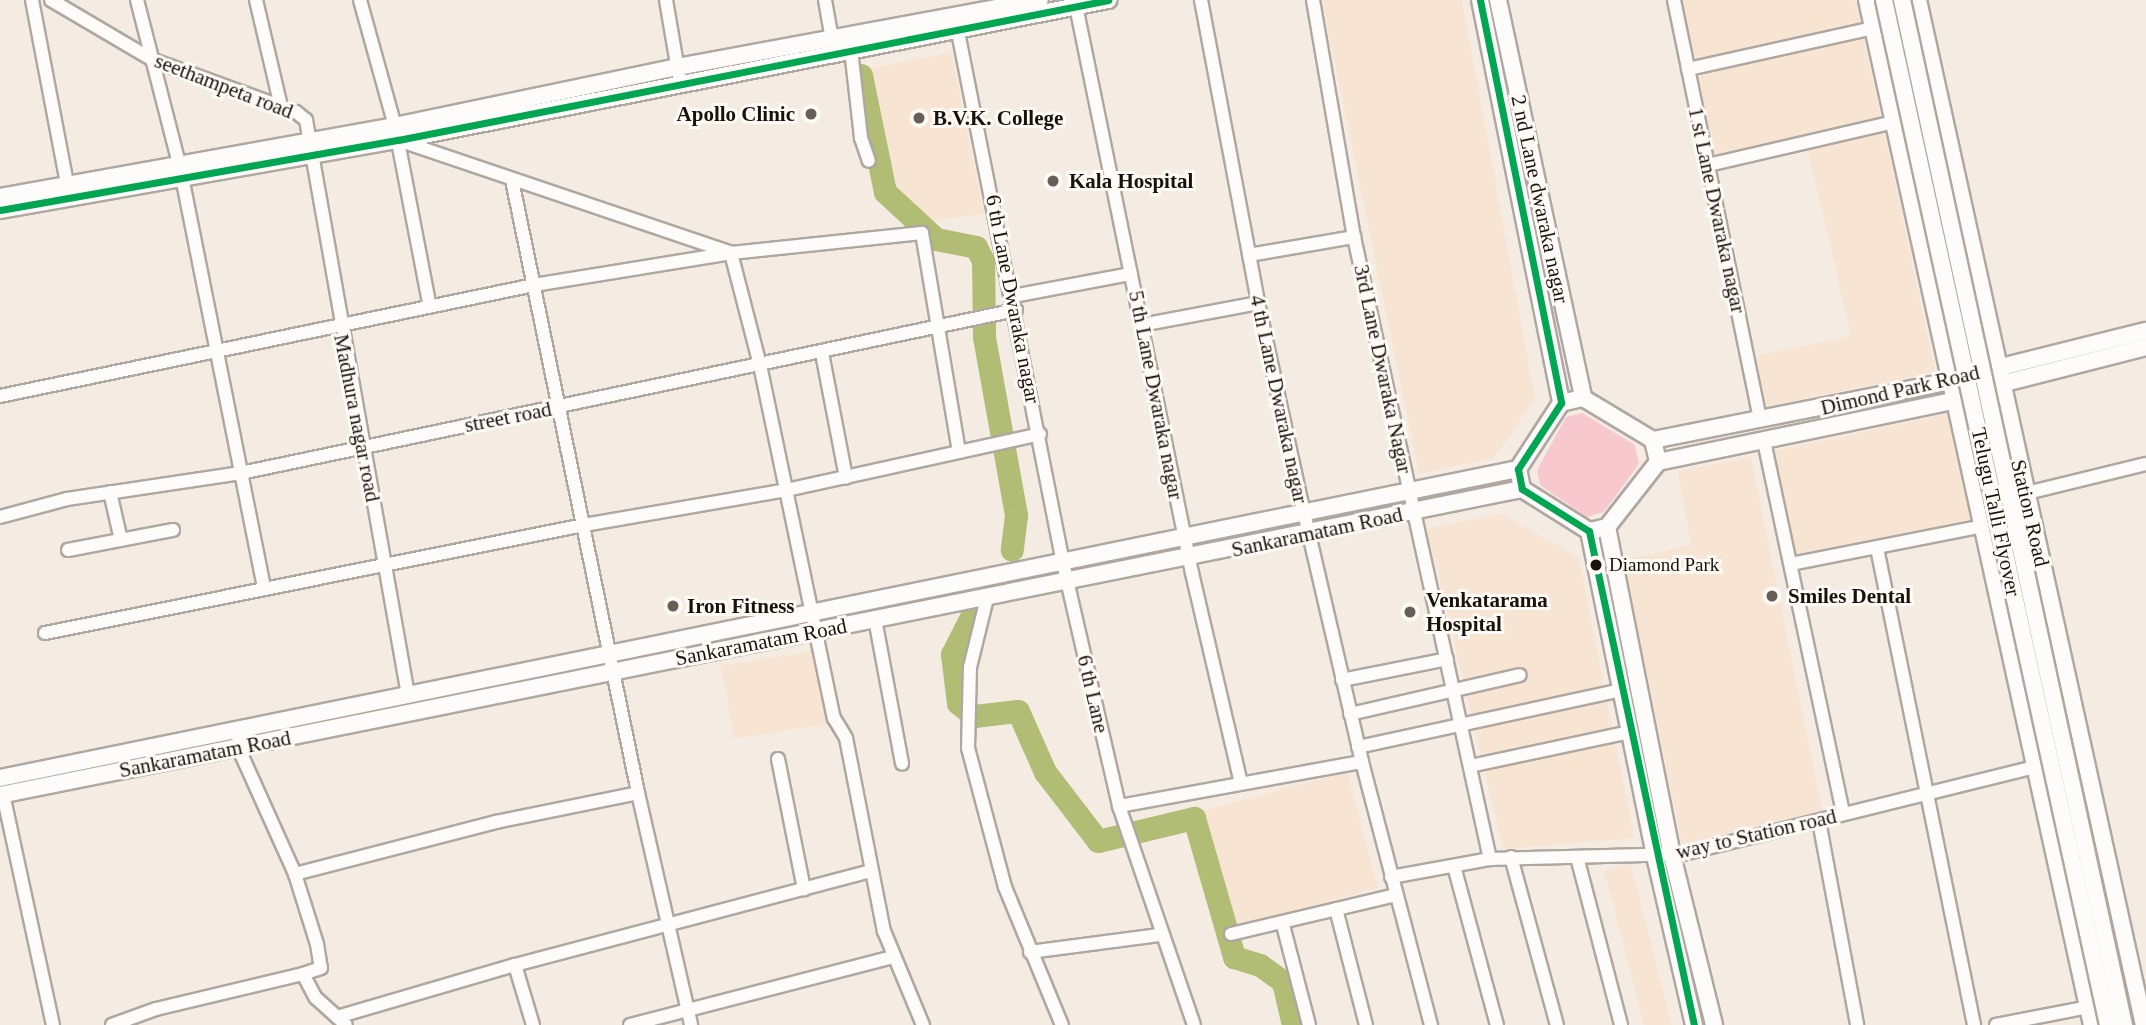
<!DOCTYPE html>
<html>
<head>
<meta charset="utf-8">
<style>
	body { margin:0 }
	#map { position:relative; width:2146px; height:1025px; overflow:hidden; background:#f4ebe3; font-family:Georgia,serif }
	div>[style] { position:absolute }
	.built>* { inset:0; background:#f8e4d3 }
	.green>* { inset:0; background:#f7c9cf }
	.river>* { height:23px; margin:-11.5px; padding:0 11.5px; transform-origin:11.5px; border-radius:11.5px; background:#b1bc74 }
	.roads { filter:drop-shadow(2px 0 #afa7a0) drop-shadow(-2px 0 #afa7a0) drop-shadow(0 2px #afa7a0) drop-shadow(0 -2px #afa7a0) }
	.minor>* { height:12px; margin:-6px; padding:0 6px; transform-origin:6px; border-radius:6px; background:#fdfcfb }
	.major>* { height:16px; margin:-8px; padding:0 8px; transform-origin:8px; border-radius:8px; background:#fdfcfb }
	.bridges { filter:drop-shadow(2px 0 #afa7a0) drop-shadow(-2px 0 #afa7a0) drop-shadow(0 2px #afa7a0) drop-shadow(0 -2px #afa7a0) }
	.major-bridge>* { height:16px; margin:-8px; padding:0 8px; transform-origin:8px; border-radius:8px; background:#fdfcfb }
	.bus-1>* { height:7px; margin:-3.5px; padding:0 3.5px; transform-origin:3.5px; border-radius:3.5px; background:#00a651 }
	.dots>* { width:19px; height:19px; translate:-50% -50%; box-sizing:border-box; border:4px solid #fffaf6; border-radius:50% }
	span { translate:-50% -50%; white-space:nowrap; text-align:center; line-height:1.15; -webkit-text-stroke:6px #fffaf6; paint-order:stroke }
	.bus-label { font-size:19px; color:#19120b }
	.left { translate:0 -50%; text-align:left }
	.street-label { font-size:21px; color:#19120b }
	.poi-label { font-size:21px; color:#19120b; font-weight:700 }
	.right { translate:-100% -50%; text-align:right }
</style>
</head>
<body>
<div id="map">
	<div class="built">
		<div style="clip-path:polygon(1322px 0,1462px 0,1535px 399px,1494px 458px,1419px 474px)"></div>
		<div style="clip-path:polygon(1682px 0,1855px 0,1882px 122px,1716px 159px)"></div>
		<div style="clip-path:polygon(951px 52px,984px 214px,920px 222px,882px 166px,864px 70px)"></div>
		<div style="clip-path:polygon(1884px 130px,1935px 372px,1765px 407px,1756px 356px,1851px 336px,1807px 147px)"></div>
		<div style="clip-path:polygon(1947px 414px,1970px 520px,1796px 557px,1774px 451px)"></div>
		<div style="clip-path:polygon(1751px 457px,1822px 810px,1682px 844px,1624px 560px,1691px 545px,1678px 471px)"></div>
		<div style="clip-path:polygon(1502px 514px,1579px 558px,1634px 838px,1503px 849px,1427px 528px)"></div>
		<div style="clip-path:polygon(813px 651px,826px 724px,734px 739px,721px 666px)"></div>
		<div style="clip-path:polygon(1347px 772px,1378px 888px,1233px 927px,1202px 811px)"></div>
		<div style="clip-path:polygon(1631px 864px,1672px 1025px,1644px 1025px,1604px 871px)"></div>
	</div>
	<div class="green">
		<div style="clip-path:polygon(1582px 413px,1635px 445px,1639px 464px,1604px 512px,1587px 517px,1540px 485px,1537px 470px,1566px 417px)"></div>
	</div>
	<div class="river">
		<div style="left:861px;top:75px;width:119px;rotate:78.4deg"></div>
		<div style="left:885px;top:192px;width:69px;rotate:42.7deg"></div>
		<div style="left:936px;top:239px;width:41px;rotate:11.3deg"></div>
		<div style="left:976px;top:247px;width:16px;rotate:63deg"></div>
		<div style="left:983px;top:261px;width:76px;rotate:89.2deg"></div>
		<div style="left:984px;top:337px;width:181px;rotate:79.8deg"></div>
		<div style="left:1016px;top:515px;width:35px;rotate:97deg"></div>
		<div style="left:972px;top:615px;width:44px;rotate:117.1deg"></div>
		<div style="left:952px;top:654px;width:49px;rotate:83deg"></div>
		<div style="left:958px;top:703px;width:21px;rotate:39deg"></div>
		<div style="left:974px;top:716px;width:44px;rotate:-6.5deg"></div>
		<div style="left:1018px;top:711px;width:67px;rotate:66.1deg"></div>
		<div style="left:1045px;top:772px;width:87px;rotate:52.5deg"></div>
		<div style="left:1098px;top:841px;width:99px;rotate:-13.5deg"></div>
		<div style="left:1194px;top:818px;width:145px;rotate:73.9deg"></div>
		<div style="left:1234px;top:957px;width:27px;rotate:17deg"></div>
		<div style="left:1260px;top:965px;width:29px;rotate:36deg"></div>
		<div style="left:1283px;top:982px;width:44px;rotate:76.9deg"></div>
	</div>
	<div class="roads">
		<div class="minor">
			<div style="left:32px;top:0;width:187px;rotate:79.2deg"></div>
			<div style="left:51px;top:0;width:118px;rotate:30.5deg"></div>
			<div style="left:153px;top:60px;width:152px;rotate:20deg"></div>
			<div style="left:296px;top:112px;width:13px;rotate:39deg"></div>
			<div style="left:306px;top:120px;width:584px;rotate:79.94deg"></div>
			<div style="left:137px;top:0;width:168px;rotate:75.6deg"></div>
			<div style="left:256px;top:0;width:110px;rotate:76.8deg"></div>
			<div style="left:360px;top:0;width:131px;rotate:74.5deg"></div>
			<div style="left:395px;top:126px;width:184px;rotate:79.1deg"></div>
			<div style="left:666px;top:0;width:83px;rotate:80.3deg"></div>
			<div style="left:825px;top:0;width:40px;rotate:80deg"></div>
			<div style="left:1201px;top:0;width:308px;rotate:79.3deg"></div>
			<div style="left:1258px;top:303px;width:206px;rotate:77.7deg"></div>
			<div style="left:1302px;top:504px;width:265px;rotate:76.9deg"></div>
			<div style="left:1362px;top:762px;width:272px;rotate:75.3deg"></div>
			<div style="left:1313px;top:0;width:241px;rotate:80.2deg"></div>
			<div style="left:1354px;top:237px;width:637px;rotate:77.67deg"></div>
			<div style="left:1674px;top:0;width:429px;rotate:78.4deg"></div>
			<div style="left:1076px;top:6px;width:579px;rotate:78.44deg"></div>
			<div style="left:1192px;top:573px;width:216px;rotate:76.9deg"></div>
			<div style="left:956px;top:22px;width:551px;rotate:78.81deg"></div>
			<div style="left:1063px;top:563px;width:249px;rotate:77deg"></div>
			<div style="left:1119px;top:806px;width:231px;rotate:71.1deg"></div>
			<div style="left:851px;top:50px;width:89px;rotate:83.5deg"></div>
			<div style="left:861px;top:138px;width:24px;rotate:71deg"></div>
			<div style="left:1688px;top:69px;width:189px;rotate:-12.5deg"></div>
			<div style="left:398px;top:140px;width:352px;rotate:18.7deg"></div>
			<div style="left:731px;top:253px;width:116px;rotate:75.5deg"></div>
			<div style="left:760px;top:365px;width:361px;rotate:78.2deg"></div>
			<div style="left:834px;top:718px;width:23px;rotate:59deg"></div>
			<div style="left:846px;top:738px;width:197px;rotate:78.9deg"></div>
			<div style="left:884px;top:931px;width:102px;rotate:67.5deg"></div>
			<div style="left:1708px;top:165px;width:191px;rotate:-13deg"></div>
			<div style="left:182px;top:177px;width:418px;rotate:78.7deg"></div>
			<div style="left:512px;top:180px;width:626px;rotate:78.38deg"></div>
			<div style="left:638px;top:793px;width:238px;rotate:77.1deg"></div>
			<div style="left:1249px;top:255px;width:107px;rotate:-9.7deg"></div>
			<div style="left:1013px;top:296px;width:120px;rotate:-10.6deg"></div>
			<div style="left:1141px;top:325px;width:119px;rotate:-10.6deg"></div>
			<div style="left:822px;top:353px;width:127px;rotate:79.1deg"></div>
			<div style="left:0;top:396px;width:545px;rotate:-11.74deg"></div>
			<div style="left:534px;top:285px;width:200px;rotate:-9.2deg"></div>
			<div style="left:731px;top:253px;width:192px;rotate:-6deg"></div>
			<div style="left:922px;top:233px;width:222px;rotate:80.4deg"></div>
			<div style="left:1764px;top:441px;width:381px;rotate:78deg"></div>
			<div style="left:110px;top:492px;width:49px;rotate:77.1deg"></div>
			<div style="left:2027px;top:493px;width:122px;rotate:-13.7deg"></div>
			<div style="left:0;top:517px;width:69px;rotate:-15deg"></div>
			<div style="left:67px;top:499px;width:176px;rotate:-8.5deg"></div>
			<div style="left:241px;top:473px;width:792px;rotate:-11.88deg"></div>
			<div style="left:1877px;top:548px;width:487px;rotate:78.5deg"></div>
			<div style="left:68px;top:550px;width:107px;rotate:-10.8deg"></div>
			<div style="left:1791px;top:564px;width:196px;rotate:-11.2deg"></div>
			<div style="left:987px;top:598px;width:71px;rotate:103.8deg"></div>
			<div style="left:970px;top:667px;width:81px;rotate:91.4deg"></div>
			<div style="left:968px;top:748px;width:144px;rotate:75.1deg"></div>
			<div style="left:1005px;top:887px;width:149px;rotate:67.6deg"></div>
			<div style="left:875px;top:619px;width:147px;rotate:79.4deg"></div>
			<div style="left:45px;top:633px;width:550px;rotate:-11.33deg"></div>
			<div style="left:584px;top:525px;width:205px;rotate:-9.8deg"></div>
			<div style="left:786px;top:490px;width:260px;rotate:-12.4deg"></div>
			<div style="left:1342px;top:680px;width:107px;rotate:-11.3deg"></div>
			<div style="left:1350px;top:714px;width:174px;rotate:-12.9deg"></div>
			<div style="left:237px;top:731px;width:25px;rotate:79deg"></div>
			<div style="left:242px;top:756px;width:129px;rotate:65.8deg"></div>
			<div style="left:295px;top:874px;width:73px;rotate:72.6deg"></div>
			<div style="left:317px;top:944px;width:24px;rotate:81deg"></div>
			<div style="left:321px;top:968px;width:19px;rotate:162deg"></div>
			<div style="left:303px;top:974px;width:27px;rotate:62deg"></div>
			<div style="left:316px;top:998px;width:40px;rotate:42deg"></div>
			<div style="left:1358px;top:747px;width:269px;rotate:-12.2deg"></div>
			<div style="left:778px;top:759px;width:133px;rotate:78.7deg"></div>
			<div style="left:1470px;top:766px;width:164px;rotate:-12deg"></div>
			<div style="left:3px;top:794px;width:236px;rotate:77.8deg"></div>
			<div style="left:1119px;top:806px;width:247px;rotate:-10.3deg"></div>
			<div style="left:1819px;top:821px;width:208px;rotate:79.4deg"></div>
			<div style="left:1511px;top:857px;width:174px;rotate:74.7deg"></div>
			<div style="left:1577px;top:857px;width:174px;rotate:75.3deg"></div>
			<div style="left:1454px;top:866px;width:165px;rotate:74.9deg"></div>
			<div style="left:295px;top:874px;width:208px;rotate:-14.5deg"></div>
			<div style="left:496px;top:822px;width:145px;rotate:-11.5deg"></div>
			<div style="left:1391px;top:877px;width:101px;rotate:-10.3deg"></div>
			<div style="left:1490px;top:859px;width:193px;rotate:-1.5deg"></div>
			<div style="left:1683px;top:854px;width:362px;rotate:-13.9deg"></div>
			<div style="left:1336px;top:909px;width:120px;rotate:75.5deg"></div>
			<div style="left:1283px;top:925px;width:103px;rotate:75.4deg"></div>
			<div style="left:1231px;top:934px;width:170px;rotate:-13.3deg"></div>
			<div style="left:1030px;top:952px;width:130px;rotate:-7.5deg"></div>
			<div style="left:337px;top:1017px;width:185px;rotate:-16.3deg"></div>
			<div style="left:112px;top:1025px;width:47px;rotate:-20deg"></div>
			<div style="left:156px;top:1009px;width:151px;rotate:-13.4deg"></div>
			<div style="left:533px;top:1025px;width:63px;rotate:-106.7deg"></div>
			<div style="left:515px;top:965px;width:367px;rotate:-14.8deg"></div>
			<div style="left:630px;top:1025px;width:271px;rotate:-14.5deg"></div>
			<div style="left:1996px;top:1025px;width:95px;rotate:-11deg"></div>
		</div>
		<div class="major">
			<div style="left:1480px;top:0;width:411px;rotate:78.6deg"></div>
			<div style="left:1498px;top:0;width:407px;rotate:77.9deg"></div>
			<div style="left:1867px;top:0;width:1049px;rotate:77.62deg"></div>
			<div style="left:1918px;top:0;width:1050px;rotate:77.57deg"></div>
			<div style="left:0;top:197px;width:401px;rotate:-10.2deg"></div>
			<div style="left:395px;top:126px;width:289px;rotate:-11.8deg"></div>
			<div style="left:678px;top:67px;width:368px;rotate:-10.5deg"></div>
			<div style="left:0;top:210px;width:404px;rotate:-10deg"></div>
			<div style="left:398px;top:140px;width:724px;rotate:-11.15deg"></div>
			<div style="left:1989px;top:370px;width:162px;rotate:-14deg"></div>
			<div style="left:1993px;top:386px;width:158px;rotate:-14.3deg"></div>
			<div style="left:1583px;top:398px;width:82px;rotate:31deg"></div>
			<div style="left:1653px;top:440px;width:23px;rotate:77deg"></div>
			<div style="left:1658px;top:462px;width:83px;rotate:128.1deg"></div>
			<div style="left:1607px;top:527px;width:18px;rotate:167deg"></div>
			<div style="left:1589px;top:531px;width:79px;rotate:-147.9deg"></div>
			<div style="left:1522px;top:489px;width:20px;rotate:-101deg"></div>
			<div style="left:1518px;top:469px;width:79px;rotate:-56.9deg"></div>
			<div style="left:1561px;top:403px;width:23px;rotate:-13deg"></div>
			<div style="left:1653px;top:440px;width:314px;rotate:-11.2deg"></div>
			<div style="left:1658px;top:462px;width:310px;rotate:-11.7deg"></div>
			<div style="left:1607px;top:527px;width:334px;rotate:78.8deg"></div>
			<div style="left:1672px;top:855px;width:175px;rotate:76.1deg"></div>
			<div style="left:1589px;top:531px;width:332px;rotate:78.5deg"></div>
			<div style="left:1655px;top:856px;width:173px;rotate:77deg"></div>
			<div style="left:0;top:778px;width:1549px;rotate:-11.51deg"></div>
			<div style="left:0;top:795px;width:1552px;rotate:-11.37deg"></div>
		</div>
	</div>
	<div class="bridges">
		<div class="major-bridge">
			<div style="left:1884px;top:0;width:1049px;rotate:77.67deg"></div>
			<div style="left:1902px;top:0;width:1049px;rotate:77.78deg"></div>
		</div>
	</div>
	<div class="bus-1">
		<div style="left:1480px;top:0;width:411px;rotate:78.6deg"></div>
		<div style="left:1561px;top:403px;width:79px;rotate:123.1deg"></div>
		<div style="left:1518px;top:469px;width:20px;rotate:79deg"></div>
		<div style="left:1522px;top:489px;width:79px;rotate:32.1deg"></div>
		<div style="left:1589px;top:531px;width:505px;rotate:78deg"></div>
		<div style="left:0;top:210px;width:404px;rotate:-10deg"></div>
		<div style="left:398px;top:140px;width:724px;rotate:-11.15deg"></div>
	</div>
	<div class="dots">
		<div style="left:811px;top:114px;background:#665e57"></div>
		<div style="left:919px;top:118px;background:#665e57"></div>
		<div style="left:1053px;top:181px;background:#665e57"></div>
		<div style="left:1596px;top:565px;background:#19120b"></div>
		<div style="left:1772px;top:596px;background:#665e57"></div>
		<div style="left:673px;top:606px;background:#665e57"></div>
		<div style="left:1410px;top:612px;background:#665e57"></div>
	</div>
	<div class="bus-label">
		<span class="left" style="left:1609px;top:565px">Diamond Park</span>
	</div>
	<div class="street-label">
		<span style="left:224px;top:86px;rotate:21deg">seethampeta road</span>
		<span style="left:1540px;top:199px;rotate:78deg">2 nd Lane dwaraka nagar</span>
		<span style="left:1717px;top:210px;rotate:78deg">1 st Lane Dwaraka nagar</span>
		<span style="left:1013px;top:299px;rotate:79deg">6 th Lane Dwaraka nagar</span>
		<span style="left:1383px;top:369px;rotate:78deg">3rd Lane Dwaraka Nagar</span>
		<span style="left:1900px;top:390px;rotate:-13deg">Dimond Park Road</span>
		<span style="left:1156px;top:395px;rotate:79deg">5 th Lane Dwaraka nagar</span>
		<span style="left:1279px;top:399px;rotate:78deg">4 th Lane Dwaraka nagar</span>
		<span style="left:508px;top:417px;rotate:-11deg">street road</span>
		<span style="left:357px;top:418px;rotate:79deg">Madhura nagar road</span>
		<span style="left:1996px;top:512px;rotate:78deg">Telugu Talli Flyover</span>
		<span style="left:2030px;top:513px;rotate:77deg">Station Road</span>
		<span style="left:1317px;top:532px;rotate:-12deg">Sankaramatam Road</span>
		<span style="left:761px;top:642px;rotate:-11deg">Sankaramatam Road</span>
		<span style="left:1093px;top:694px;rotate:77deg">6 th Lane</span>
		<span style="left:205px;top:754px;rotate:-11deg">Sankaramatam Road</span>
		<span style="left:1756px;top:834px;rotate:-13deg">way to Station road</span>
	</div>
	<div class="poi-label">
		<span class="right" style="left:795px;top:114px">Apollo Clinic</span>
		<span class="left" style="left:933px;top:118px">B.V.K. College</span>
		<span class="left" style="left:1069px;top:181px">Kala Hospital</span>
		<span class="left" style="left:1788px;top:596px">Smiles Dental</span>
		<span class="left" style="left:1426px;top:612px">Venkatarama<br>Hospital</span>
		<span class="left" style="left:687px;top:606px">Iron Fitness</span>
	</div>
</div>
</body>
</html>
